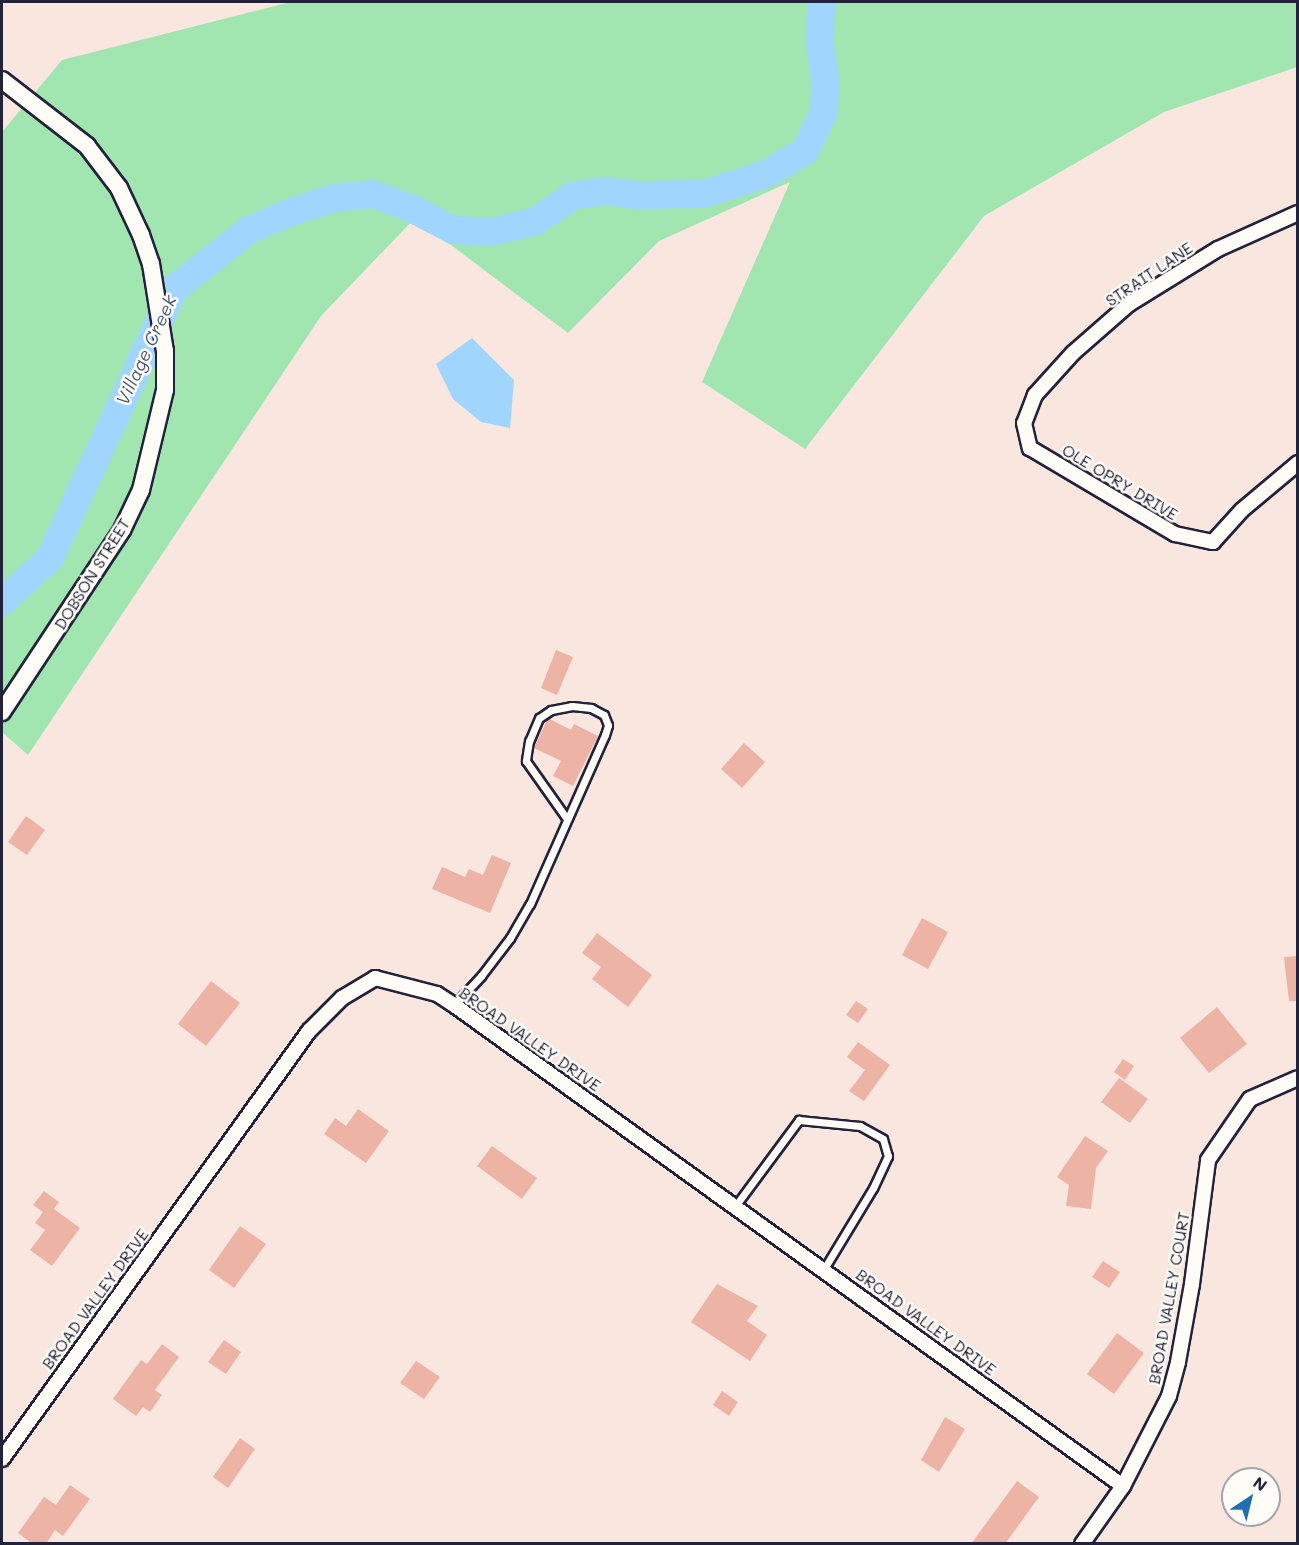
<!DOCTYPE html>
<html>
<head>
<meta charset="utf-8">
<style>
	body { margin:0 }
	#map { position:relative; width:1299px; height:1545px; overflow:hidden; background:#f8e6df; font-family:Mali,sans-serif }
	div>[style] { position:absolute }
	.green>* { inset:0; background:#a1e6b1 }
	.water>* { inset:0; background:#a0d5fe }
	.river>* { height:28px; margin:-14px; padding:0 14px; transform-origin:14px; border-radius:14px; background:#a0d5fe }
	.building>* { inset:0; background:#edb4a6 }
	.roads { filter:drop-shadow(2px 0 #22223b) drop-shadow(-2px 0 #22223b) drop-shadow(0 2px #22223b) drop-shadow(0 -2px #22223b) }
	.service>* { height:7px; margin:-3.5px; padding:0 3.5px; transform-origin:3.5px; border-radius:3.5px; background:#fdfcf7 }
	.minor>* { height:14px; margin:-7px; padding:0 7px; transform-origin:7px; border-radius:7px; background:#fdfcf7 }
	.tertiary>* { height:16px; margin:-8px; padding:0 8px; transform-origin:8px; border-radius:8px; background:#fdfcf7 }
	span { translate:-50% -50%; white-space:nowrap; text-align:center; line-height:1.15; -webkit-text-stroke:5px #fdfcf7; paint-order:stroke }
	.street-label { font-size:16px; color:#22223b }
	.water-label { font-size:18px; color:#485876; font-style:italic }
	.frame { position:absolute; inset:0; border:3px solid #22223b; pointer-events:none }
	.north { position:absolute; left:1221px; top:1467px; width:60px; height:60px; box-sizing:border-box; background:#fdfcf7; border:2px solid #a5a5ac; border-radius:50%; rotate:35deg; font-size:16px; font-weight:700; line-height:24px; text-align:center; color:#22223b }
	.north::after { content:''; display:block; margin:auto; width:21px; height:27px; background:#1f6fb2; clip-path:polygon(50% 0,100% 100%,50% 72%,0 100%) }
</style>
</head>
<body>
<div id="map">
	<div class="green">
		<div style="clip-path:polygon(291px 2px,1297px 2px,1297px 67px,1164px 112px,984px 216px,805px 449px,702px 382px,790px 182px,659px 241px,568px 333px,415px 218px,321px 316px,28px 755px,2px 732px,2px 132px,62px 60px)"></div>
	</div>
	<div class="water">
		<div style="clip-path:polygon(472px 338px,514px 380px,510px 428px,481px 422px,453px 399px,436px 364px)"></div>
	</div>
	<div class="river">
		<div style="left:2px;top:602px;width:65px;rotate:-42.5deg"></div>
		<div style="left:50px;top:558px;width:298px;rotate:-65.2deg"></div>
		<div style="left:175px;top:288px;width:94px;rotate:-38.1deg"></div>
		<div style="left:249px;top:230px;width:46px;rotate:-23.2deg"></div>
		<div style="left:291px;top:212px;width:45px;rotate:-18deg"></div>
		<div style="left:334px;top:198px;width:39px;rotate:-6deg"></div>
		<div style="left:373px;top:194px;width:45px;rotate:20.9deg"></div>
		<div style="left:415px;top:210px;width:43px;rotate:27.8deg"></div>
		<div style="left:453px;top:230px;width:38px;rotate:3deg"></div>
		<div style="left:491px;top:232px;width:46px;rotate:-13.7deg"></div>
		<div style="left:536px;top:221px;width:44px;rotate:-34.8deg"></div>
		<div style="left:572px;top:196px;width:33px;rotate:-9deg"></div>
		<div style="left:605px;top:191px;width:33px;rotate:7deg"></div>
		<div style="left:638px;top:195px;width:66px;rotate:-0.9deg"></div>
		<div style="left:704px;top:194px;width:65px;rotate:-17.9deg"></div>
		<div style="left:766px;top:174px;width:45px;rotate:-30.5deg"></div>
		<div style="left:805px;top:151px;width:43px;rotate:-64deg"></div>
		<div style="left:824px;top:112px;width:32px;rotate:-88deg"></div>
		<div style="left:825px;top:80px;width:34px;rotate:-98deg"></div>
		<div style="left:820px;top:46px;width:44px;rotate:-88.7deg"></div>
	</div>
	<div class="building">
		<div style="clip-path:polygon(556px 650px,573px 657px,557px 695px,541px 688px)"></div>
		<div style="clip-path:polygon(548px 718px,571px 730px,574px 724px,598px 736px,573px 786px,553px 776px,561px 761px,534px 748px)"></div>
		<div style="clip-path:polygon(744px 743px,765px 762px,742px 788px,721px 769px)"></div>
		<div style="clip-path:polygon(26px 816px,45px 830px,27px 855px,8px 842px)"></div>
		<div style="clip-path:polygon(492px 855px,511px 863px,490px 913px,432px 889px,442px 867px,465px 877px,469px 869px,483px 875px)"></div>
		<div style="clip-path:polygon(922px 918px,948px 932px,928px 969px,902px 955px)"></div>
		<div style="clip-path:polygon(597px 933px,652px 975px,628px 1007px,592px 979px,601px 967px,582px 953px)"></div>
		<div style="clip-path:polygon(1298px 956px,1298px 1001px,1289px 1001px,1284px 957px)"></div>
		<div style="clip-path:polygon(211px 981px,240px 1003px,206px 1046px,178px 1024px)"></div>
		<div style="clip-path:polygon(856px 1001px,868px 1009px,858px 1023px,846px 1015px)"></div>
		<div style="clip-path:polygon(1217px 1007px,1247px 1044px,1209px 1073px,1180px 1038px)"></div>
		<div style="clip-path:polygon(858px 1042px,890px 1065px,864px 1101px,849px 1091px,865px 1070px,847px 1057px)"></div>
		<div style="clip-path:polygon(1123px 1059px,1134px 1066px,1125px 1080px,1114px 1072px)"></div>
		<div style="clip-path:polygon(1119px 1078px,1148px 1099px,1130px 1123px,1101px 1102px)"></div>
		<div style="clip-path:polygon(358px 1109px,389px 1131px,366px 1163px,324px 1134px,335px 1118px,346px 1126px)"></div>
		<div style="clip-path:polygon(1085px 1136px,1108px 1151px,1096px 1168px,1091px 1209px,1066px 1206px,1069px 1185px,1057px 1177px)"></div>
		<div style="clip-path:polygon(492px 1146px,537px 1178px,522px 1199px,477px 1166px)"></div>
		<div style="clip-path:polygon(44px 1191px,59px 1202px,54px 1209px,80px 1228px,52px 1266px,30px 1250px,45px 1230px,35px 1223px,43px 1212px,33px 1205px)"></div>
		<div style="clip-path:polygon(240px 1226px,266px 1244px,234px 1288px,209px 1270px)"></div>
		<div style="clip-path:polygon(1103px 1261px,1120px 1272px,1109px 1288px,1092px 1277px)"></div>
		<div style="clip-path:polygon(717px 1284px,758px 1306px,747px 1321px,767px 1335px,750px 1361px,691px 1322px)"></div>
		<div style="clip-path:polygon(1117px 1333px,1144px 1353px,1114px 1394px,1087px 1374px)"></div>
		<div style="clip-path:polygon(224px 1340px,241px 1352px,226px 1374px,208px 1362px)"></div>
		<div style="clip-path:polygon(162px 1344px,179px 1357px,155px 1390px,162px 1395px,150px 1412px,143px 1407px,136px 1416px,113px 1399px,141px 1360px,147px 1364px)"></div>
		<div style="clip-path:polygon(416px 1361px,440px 1377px,424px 1399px,400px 1383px)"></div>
		<div style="clip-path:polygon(722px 1391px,738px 1402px,729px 1416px,713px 1405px)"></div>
		<div style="clip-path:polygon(945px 1417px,965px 1429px,939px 1472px,921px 1460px)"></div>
		<div style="clip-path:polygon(240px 1438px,255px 1449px,228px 1488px,213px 1477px)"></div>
		<div style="clip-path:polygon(1017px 1481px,1039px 1497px,1005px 1544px,971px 1544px)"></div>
		<div style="clip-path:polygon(70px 1485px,90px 1499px,63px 1536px,55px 1530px,46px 1544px,33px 1544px,18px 1533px,44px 1497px,56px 1505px)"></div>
	</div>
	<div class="roads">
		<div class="service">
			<div style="left:454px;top:1005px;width:40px;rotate:-47deg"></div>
			<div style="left:481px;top:976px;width:48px;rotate:-52.7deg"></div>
			<div style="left:510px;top:938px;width:39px;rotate:-60deg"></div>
			<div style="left:530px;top:904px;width:185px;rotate:-66.1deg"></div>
			<div style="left:605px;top:735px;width:10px;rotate:-73deg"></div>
			<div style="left:608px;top:725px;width:11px;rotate:-112deg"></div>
			<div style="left:604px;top:715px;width:15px;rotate:-152deg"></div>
			<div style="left:591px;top:708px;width:19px;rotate:-174deg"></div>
			<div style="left:572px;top:706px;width:21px;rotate:169deg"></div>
			<div style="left:551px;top:710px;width:14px;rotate:146deg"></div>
			<div style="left:539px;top:718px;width:25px;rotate:113deg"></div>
			<div style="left:529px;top:741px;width:20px;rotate:99deg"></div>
			<div style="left:526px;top:761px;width:71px;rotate:54.7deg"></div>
			<div style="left:736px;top:1205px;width:106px;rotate:-53.5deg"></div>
			<div style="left:799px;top:1120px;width:61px;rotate:5.6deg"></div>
			<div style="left:860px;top:1126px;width:26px;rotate:29deg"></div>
			<div style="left:883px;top:1139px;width:18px;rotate:74deg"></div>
			<div style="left:888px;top:1156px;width:35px;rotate:115deg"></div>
			<div style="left:873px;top:1188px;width:95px;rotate:121.2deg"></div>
		</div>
		<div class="minor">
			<div style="left:1298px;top:213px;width:88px;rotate:155.8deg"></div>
			<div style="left:1218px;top:249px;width:105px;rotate:148.3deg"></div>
			<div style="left:1129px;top:304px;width:74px;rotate:138.8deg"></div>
			<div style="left:1073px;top:353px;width:57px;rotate:132.1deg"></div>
			<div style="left:1035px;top:395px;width:30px;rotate:111deg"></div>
			<div style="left:1024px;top:423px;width:26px;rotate:77deg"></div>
			<div style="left:1030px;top:448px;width:169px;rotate:30.7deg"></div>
			<div style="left:1175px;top:534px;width:39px;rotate:12deg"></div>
			<div style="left:1213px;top:542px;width:43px;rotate:-47.8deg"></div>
			<div style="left:1242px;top:510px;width:73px;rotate:-40deg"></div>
			<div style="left:2px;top:1459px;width:527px;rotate:-54.35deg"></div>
			<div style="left:309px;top:1031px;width:47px;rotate:-45deg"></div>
			<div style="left:342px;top:998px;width:39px;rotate:-31deg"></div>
			<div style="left:375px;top:978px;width:64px;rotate:14.5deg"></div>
			<div style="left:437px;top:994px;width:20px;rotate:33deg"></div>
			<div style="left:454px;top:1005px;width:824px;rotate:35.72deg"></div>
			<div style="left:1082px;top:1544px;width:71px;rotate:-54.7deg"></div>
			<div style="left:1123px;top:1486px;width:101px;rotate:-62.9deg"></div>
			<div style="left:1169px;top:1396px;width:35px;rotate:-75deg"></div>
			<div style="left:1178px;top:1362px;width:79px;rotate:-79.8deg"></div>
			<div style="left:1192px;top:1284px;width:125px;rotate:-82.6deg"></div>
			<div style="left:1208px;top:1160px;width:74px;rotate:-55.5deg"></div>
			<div style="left:1250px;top:1099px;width:52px;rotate:-23.6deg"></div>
		</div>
		<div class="tertiary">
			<div style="left:2px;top:80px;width:108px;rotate:37.8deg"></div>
			<div style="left:87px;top:146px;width:53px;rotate:52.7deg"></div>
			<div style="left:119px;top:188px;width:52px;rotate:64.9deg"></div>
			<div style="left:141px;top:235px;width:31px;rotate:71deg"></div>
			<div style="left:151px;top:264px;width:88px;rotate:80.9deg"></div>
			<div style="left:165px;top:351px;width:39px;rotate:90deg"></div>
			<div style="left:165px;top:390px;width:103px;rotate:103.5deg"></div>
			<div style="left:141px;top:490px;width:44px;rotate:115.4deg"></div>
			<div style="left:122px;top:530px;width:218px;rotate:123.4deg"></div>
		</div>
	</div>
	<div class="street-label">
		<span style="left:1149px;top:274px;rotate:-34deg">STRAIT LANE</span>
		<span style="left:1120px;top:482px;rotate:31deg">OLE OPRY DRIVE</span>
		<span style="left:92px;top:574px;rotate:-58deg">DOBSON STREET</span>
		<span style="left:530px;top:1039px;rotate:35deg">BROAD VALLEY DRIVE</span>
		<span style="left:1169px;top:1298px;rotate:-80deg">BROAD VALLEY COURT</span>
		<span style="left:95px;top:1299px;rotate:-54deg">BROAD VALLEY DRIVE</span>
		<span style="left:926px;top:1322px;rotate:36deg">BROAD VALLEY DRIVE</span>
	</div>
	<div class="water-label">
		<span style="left:146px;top:350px;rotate:-65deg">Village Creek</span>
	</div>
	<div class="frame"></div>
	<div class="north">N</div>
</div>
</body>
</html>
